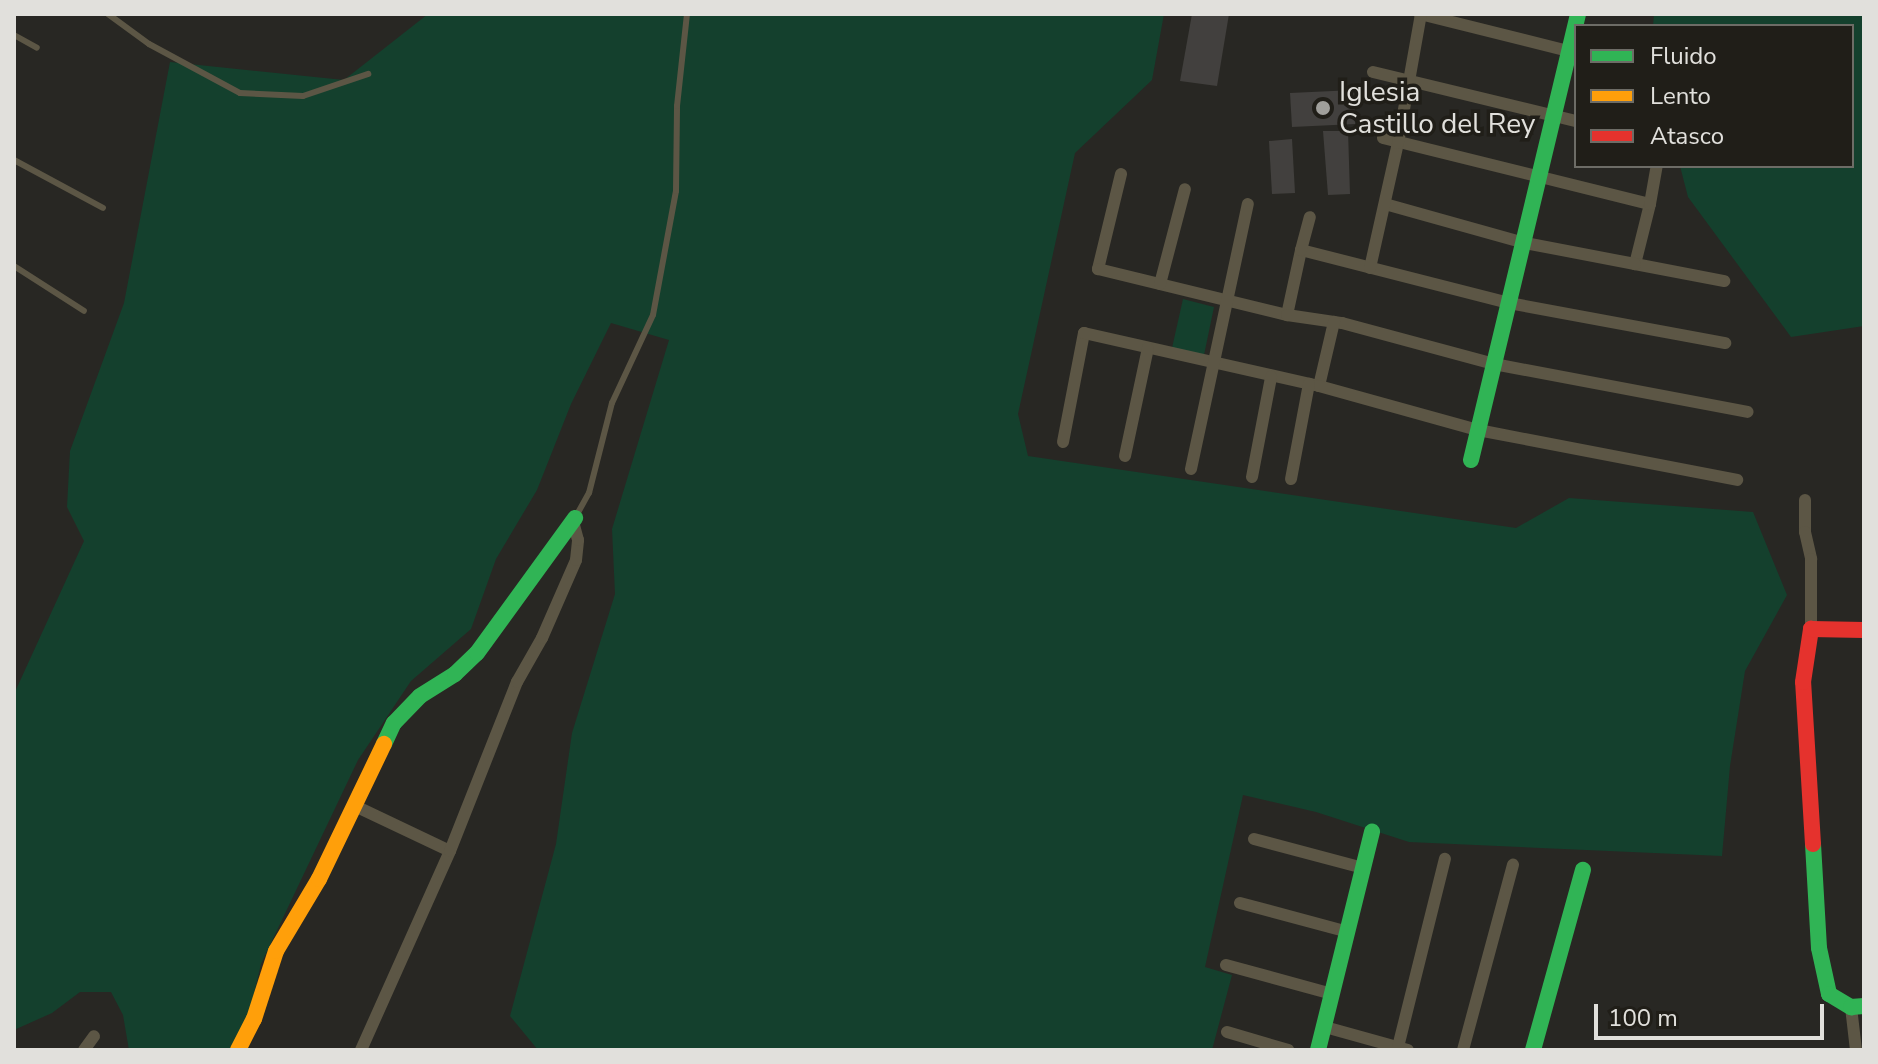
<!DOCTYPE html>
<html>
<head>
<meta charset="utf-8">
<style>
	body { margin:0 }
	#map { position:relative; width:1878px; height:1064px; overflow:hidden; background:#282723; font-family:"Nunito Sans",sans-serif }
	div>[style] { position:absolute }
	.green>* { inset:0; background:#14402d }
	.building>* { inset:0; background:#42403e }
	.lane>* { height:6px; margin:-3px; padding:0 3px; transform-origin:3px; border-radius:3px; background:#5c5645 }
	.street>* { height:12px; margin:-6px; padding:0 6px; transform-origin:6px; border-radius:6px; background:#5c5645 }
	.fast>* { height:16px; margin:-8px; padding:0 8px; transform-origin:8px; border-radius:8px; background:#30b455 }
	.slow>* { height:16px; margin:-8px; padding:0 8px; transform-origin:8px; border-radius:8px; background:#ff9f0a }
	.jam>* { height:16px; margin:-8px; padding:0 8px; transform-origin:8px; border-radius:8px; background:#e5322d }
	.dots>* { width:22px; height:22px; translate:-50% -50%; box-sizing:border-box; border:4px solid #201e18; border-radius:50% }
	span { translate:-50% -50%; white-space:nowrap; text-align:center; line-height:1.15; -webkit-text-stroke:7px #201e18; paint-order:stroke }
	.poi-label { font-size:28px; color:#e1e0dc }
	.left { translate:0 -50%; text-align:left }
	.frame { position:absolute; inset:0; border:16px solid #e1e0dc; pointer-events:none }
	.legend { position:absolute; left:1574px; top:24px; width:280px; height:144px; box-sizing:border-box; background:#201e18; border:2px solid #6d6c66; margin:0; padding:10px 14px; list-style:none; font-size:24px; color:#e1e0dc }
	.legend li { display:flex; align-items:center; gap:16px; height:40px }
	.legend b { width:40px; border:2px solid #6d6c66 }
	.scale { position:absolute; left:1594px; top:1004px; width:230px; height:36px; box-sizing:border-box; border:4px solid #e1e0dc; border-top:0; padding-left:10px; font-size:24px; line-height:28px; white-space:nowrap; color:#e1e0dc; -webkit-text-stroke:6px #201e18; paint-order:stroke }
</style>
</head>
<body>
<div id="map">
	<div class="green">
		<div style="clip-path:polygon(428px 14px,1164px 14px,1152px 80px,1075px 153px,1018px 414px,1028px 456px,1516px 528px,1569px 498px,1753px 512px,1787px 595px,1745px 671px,1730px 766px,1722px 856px,1409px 842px,1316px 812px,1243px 795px,1205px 967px,1232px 975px,1212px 1050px,538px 1050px,510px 1016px,556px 844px,572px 733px,615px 594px,612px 529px,669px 340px,611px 323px,571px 404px,537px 490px,496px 559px,471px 629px,411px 681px,358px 760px,261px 964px,243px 1040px,232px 1050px,129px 1050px,123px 1015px,111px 992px,80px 992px,52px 1013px,14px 1030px,14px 694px,84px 541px,67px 507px,70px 451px,124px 303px,170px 62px,344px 80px)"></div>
		<div style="clip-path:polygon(1654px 14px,1864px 14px,1864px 326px,1791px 337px,1688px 197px,1680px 166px,1852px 166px,1852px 26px,1653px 26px)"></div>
		<div style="clip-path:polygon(1183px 299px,1214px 307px,1204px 355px,1172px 348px)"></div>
	</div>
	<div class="building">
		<div style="clip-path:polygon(1192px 14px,1229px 14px,1217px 86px,1180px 81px)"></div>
		<div style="clip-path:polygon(1354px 90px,1355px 124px,1292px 127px,1290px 93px)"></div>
		<div style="clip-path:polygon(1323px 131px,1348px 131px,1350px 194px,1328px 195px)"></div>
		<div style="clip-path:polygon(1292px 139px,1295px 193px,1272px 194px,1269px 141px)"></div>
	</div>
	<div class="lane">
		<div style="left:108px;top:14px;width:51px;rotate:36.2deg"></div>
		<div style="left:149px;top:44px;width:103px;rotate:28.3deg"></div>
		<div style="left:240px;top:93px;width:63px;rotate:2.7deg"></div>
		<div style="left:303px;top:96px;width:69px;rotate:-18.7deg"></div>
		<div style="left:14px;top:35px;width:26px;rotate:29deg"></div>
		<div style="left:14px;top:160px;width:101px;rotate:28.3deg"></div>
		<div style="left:14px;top:266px;width:83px;rotate:32.7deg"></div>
		<div style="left:575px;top:518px;width:29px;rotate:-61deg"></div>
		<div style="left:589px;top:493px;width:93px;rotate:-75.7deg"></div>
		<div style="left:612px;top:403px;width:97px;rotate:-65deg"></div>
		<div style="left:653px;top:315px;width:126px;rotate:-79.5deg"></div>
		<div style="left:676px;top:191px;width:85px;rotate:-89.3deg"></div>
		<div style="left:677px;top:106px;width:93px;rotate:-83.8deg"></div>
	</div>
	<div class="street">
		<div style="left:1420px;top:14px;width:161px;rotate:14deg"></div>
		<div style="left:1373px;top:72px;width:209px;rotate:13.6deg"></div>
		<div style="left:1383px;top:138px;width:275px;rotate:13.9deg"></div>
		<div style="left:1650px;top:204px;width:62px;rotate:104deg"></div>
		<div style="left:1635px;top:264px;width:91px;rotate:10.8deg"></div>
		<div style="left:1121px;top:174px;width:98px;rotate:103.6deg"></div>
		<div style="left:1098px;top:269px;width:195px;rotate:13.7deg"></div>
		<div style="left:1287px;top:315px;width:66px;rotate:-77.8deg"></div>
		<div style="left:1301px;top:250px;width:215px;rotate:14.3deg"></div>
		<div style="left:1509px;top:303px;width:220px;rotate:10.5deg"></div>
		<div style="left:1385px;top:204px;width:145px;rotate:15.6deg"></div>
		<div style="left:1525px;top:243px;width:112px;rotate:10.8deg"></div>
		<div style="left:1650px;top:204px;width:39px;rotate:-80deg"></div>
		<div style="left:1301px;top:250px;width:34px;rotate:-75deg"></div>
		<div style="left:1370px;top:268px;width:128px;rotate:-77.4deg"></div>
		<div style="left:1398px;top:143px;width:131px;rotate:-79.9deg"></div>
		<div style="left:1160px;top:284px;width:98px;rotate:-75.3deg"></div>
		<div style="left:1287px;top:315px;width:56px;rotate:8.3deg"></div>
		<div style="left:1342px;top:323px;width:157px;rotate:15.1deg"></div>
		<div style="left:1494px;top:364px;width:258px;rotate:10.7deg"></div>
		<div style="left:1319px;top:386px;width:66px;rotate:-76.8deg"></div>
		<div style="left:1063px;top:442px;width:111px;rotate:-79.1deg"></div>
		<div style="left:1084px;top:333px;width:241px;rotate:12.7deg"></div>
		<div style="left:1319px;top:386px;width:165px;rotate:15.5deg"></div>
		<div style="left:1478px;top:430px;width:264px;rotate:10.9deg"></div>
		<div style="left:1125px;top:456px;width:110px;rotate:-78deg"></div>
		<div style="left:1191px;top:469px;width:271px;rotate:-77.9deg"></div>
		<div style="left:1252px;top:477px;width:102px;rotate:-79.2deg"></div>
		<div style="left:1291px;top:479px;width:97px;rotate:-79.3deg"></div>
		<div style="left:1805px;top:500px;width:32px;rotate:90deg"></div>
		<div style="left:1805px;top:532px;width:28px;rotate:77deg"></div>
		<div style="left:1811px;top:559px;width:70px;rotate:90deg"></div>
		<div style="left:353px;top:805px;width:107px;rotate:25.4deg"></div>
		<div style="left:1254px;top:839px;width:113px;rotate:14.9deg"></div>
		<div style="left:1240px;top:903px;width:112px;rotate:15deg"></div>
		<div style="left:1226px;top:965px;width:110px;rotate:15.3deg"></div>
		<div style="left:1851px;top:1007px;width:43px;rotate:83.4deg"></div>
		<div style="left:1325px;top:1027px;width:86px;rotate:15.5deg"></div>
		<div style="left:1227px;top:1032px;width:64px;rotate:16.4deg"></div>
		<div style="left:1398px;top:1047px;width:194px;rotate:-76deg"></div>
		<div style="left:84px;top:1050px;width:17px;rotate:-54deg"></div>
		<div style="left:361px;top:1050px;width:218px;rotate:-65.9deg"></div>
		<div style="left:450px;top:851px;width:182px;rotate:-68.4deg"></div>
		<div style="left:517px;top:682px;width:51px;rotate:-60.4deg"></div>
		<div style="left:542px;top:638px;width:85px;rotate:-66.4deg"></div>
		<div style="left:576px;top:560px;width:20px;rotate:-84deg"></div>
		<div style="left:578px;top:540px;width:20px;rotate:-105deg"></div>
		<div style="left:1463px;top:1050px;width:192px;rotate:-74.9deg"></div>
	</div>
	<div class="fast">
		<div style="left:1471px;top:460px;width:459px;rotate:-76.5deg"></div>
		<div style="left:384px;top:744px;width:23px;rotate:-65deg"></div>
		<div style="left:394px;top:723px;width:37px;rotate:-46deg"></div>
		<div style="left:420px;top:696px;width:41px;rotate:-32.2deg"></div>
		<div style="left:455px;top:674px;width:30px;rotate:-44deg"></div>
		<div style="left:477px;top:653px;width:167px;rotate:-54deg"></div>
		<div style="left:1813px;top:844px;width:104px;rotate:86.7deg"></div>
		<div style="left:1819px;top:948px;width:47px;rotate:77.7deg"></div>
		<div style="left:1829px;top:994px;width:26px;rotate:31deg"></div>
		<div style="left:1851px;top:1007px;width:13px;rotate:-4deg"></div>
		<div style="left:1318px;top:1050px;width:225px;rotate:-76.1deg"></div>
		<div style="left:1533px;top:1050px;width:187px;rotate:-74.5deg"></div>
	</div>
	<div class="slow">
		<div style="left:238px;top:1050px;width:35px;rotate:-63deg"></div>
		<div style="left:254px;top:1019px;width:71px;rotate:-72.1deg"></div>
		<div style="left:276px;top:951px;width:84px;rotate:-59.2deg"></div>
		<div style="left:319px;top:879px;width:150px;rotate:-64.3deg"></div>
	</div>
	<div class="jam">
		<div style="left:1813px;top:844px;width:162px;rotate:-93.5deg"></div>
		<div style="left:1803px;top:682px;width:54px;rotate:-81.4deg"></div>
		<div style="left:1811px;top:629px;width:53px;rotate:1.1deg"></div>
	</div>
	<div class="dots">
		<div style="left:1323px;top:108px;background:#a09f9b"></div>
	</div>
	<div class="poi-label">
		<span class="left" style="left:1339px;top:108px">Iglesia<br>Castillo del Rey</span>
	</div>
	<div class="frame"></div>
	<ul class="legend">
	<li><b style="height:10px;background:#30b455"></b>Fluido</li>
	<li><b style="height:10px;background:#ff9f0a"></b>Lento</li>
	<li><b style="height:10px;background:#e5322d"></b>Atasco</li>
	</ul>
	<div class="scale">100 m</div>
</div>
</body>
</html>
